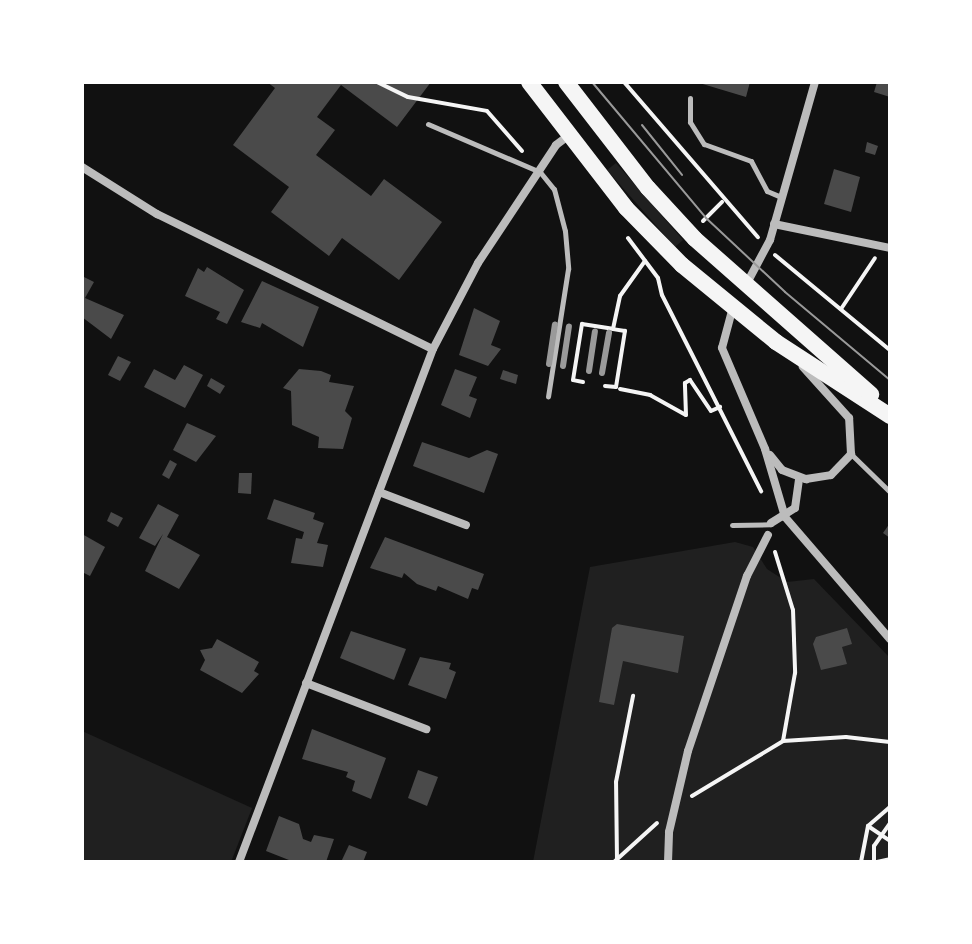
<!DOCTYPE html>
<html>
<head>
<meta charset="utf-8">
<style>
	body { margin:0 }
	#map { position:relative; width:972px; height:944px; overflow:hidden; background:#111; font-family:"IBM Plex Sans",sans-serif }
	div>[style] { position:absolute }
	.green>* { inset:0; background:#202020 }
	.building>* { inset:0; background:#4a4a4a }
	.path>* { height:4px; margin:-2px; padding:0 2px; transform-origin:2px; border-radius:2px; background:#f5f5f5 }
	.service>* { height:5px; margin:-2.5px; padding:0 2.5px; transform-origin:2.5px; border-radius:2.5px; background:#bcbcbc }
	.minor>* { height:8px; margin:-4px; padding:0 4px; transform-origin:4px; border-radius:4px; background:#bcbcbc }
	.primary>* { height:16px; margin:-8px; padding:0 8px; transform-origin:8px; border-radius:8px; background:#f5f5f5 }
	.tram>* { height:2px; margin:-1px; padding:0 1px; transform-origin:1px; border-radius:1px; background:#9a9a9a }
	.rail>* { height:6px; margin:-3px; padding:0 3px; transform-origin:3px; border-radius:3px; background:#9a9a9a }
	span { translate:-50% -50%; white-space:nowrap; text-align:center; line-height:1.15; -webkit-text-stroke:6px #fff; paint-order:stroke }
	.frame { position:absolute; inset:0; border:84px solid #fff; pointer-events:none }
</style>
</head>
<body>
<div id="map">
	<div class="green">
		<div style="clip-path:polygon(616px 163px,683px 240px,675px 247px,607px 170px)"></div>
		<div style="clip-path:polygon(735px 542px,753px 547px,767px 569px,787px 582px,814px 579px,890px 658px,890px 862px,533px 862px,590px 567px)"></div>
		<div style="clip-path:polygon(82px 731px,252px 808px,231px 862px,82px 862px)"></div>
	</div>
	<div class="building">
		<div style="clip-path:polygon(267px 82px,431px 82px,397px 127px,341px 85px,317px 117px,335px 130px,316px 155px,371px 196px,384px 179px,442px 222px,399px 280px,342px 238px,329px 256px,271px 212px,289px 187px,233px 145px,275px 88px)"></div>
		<div style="clip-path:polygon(696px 82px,750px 82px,746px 97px)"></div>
		<div style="clip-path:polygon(877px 82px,890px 82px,890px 97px,874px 92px)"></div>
		<div style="clip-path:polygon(867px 142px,878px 146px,875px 155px,865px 152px)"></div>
		<div style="clip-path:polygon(834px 169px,860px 177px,851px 212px,824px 204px)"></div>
		<div style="clip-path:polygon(207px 267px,244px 290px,227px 324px,216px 319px,220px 312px,185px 296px,198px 268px,204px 272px)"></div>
		<div style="clip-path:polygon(82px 276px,94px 282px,85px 298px,124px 315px,111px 339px,82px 317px)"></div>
		<div style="clip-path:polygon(262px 281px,319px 307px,303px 347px,262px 323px,260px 328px,241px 322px)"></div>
		<div style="clip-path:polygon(474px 308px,500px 321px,491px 345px,501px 349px,488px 366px,459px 355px)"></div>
		<div style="clip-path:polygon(118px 356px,131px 362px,120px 381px,108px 375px)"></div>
		<div style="clip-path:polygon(184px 365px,203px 375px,185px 408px,144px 387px,154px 369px,175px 380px)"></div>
		<div style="clip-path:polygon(299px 369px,321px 371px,331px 375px,329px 382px,354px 386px,345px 411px,352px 418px,343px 449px,318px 448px,319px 437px,292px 425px,291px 391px,283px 388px)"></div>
		<div style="clip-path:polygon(455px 369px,477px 377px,469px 396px,477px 399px,470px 418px,441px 405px)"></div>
		<div style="clip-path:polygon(503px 370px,518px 375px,516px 384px,500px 379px)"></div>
		<div style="clip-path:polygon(211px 378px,225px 386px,220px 394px,207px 386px)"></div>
		<div style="clip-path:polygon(187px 423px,216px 436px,196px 462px,173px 450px)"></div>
		<div style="clip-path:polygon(422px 442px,469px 458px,487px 450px,498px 454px,484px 493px,413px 466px)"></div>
		<div style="clip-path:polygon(170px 460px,177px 464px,169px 479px,162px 475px)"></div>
		<div style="clip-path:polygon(239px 473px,252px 473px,251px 494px,238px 493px)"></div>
		<div style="clip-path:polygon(274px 499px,315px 513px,313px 519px,324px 523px,317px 543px,328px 545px,323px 567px,291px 563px,296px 538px,302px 539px,304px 532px,267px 519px)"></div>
		<div style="clip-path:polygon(158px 504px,179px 515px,167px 537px,200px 555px,179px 589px,145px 571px,163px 534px,155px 546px,139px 538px)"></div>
		<div style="clip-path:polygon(111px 512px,123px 518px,118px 527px,107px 521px)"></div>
		<div style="clip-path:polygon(890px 523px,890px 538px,883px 533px)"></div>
		<div style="clip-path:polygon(82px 534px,105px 547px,90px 576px,82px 572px)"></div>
		<div style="clip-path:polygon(385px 537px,484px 574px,478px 590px,472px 588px,468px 599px,438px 586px,436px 591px,417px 584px,404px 573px,402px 578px,370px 568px)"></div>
		<div style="clip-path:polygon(617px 624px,684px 636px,678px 673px,623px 661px,614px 705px,599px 702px,612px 628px)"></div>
		<div style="clip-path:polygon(847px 628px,852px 644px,842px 647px,847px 664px,821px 670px,813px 644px,816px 637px)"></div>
		<div style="clip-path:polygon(351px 631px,406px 649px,394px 680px,340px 658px)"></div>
		<div style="clip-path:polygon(217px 639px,259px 662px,254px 671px,259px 674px,242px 693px,200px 670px,205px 660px,200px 650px,212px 648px)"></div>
		<div style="clip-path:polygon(420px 657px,451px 663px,449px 669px,456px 672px,446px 699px,408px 685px)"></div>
		<div style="clip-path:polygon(312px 729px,386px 758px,371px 799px,352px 791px,355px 781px,346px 777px,348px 772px,302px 759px)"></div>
		<div style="clip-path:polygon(418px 770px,438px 777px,427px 806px,408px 798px)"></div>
		<div style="clip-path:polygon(279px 816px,299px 824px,303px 839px,311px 842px,314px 835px,334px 839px,326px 862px,294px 862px,266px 851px)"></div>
		<div style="clip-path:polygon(349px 845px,367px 852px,363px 862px,341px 862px)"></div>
	</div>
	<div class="path">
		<div style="left:377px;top:82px;width:34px;rotate:26deg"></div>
		<div style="left:408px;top:97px;width:80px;rotate:10deg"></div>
		<div style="left:487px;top:111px;width:53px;rotate:48.8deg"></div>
		<div style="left:624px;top:82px;width:205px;rotate:49.2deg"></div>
		<div style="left:703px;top:221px;width:27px;rotate:-45deg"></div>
		<div style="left:628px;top:238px;width:50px;rotate:53.1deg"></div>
		<div style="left:658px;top:278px;width:17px;rotate:77deg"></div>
		<div style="left:662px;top:295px;width:220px;rotate:63.2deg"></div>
		<div style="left:775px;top:255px;width:149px;rotate:39.6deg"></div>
		<div style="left:841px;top:309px;width:61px;rotate:-56.3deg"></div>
		<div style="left:583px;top:382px;width:10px;rotate:-169deg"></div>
		<div style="left:573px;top:380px;width:57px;rotate:-80.9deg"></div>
		<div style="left:582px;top:324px;width:31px;rotate:9deg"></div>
		<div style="left:613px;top:329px;width:34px;rotate:-78deg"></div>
		<div style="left:620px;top:296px;width:43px;rotate:-54.5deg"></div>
		<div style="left:605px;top:386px;width:11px;rotate:5deg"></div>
		<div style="left:616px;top:387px;width:57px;rotate:-80.9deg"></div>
		<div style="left:625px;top:331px;width:12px;rotate:-171deg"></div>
		<div style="left:620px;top:389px;width:31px;rotate:11deg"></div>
		<div style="left:650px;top:395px;width:41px;rotate:29.1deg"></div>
		<div style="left:686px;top:415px;width:32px;rotate:-92deg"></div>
		<div style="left:685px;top:383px;width:6px;rotate:-31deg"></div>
		<div style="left:690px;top:380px;width:37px;rotate:56deg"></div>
		<div style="left:711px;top:411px;width:10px;rotate:-24deg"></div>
		<div style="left:775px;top:552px;width:61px;rotate:72.8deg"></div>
		<div style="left:793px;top:610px;width:30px;rotate:88deg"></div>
		<div style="left:794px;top:640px;width:33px;rotate:88deg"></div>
		<div style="left:795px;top:673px;width:69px;rotate:100deg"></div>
		<div style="left:692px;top:796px;width:106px;rotate:-31.1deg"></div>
		<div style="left:783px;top:741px;width:63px;rotate:-3.6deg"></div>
		<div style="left:846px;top:737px;width:44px;rotate:6.5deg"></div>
		<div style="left:868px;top:826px;width:27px;rotate:34deg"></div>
		<div style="left:890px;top:850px;width:10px;rotate:90deg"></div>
		<div style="left:617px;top:860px;width:78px;rotate:-90.7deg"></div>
		<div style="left:616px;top:782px;width:88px;rotate:-78.8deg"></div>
		<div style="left:614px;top:862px;width:58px;rotate:-42.2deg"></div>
		<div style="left:861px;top:862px;width:37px;rotate:-79deg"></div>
		<div style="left:868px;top:826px;width:29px;rotate:-41deg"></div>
		<div style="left:874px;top:862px;width:16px;rotate:-90deg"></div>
		<div style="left:874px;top:846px;width:28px;rotate:-55deg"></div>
		<div style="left:877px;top:862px;width:13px;rotate:-13deg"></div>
	</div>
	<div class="service">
		<div style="left:690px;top:98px;width:24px;rotate:90deg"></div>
		<div style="left:690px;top:122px;width:26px;rotate:58deg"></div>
		<div style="left:704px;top:144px;width:50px;rotate:19.9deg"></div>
		<div style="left:751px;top:161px;width:34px;rotate:62deg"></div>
		<div style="left:767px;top:191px;width:15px;rotate:23deg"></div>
		<div style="left:428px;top:124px;width:122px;rotate:23.2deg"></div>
		<div style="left:540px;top:172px;width:22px;rotate:51deg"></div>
		<div style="left:554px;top:189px;width:43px;rotate:75.3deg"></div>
		<div style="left:565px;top:231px;width:38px;rotate:85deg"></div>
		<div style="left:568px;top:269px;width:129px;rotate:98.9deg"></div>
		<div style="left:852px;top:455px;width:53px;rotate:44.2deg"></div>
		<div style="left:732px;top:525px;width:39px;rotate:-1deg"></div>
	</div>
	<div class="minor">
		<div style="left:82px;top:167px;width:89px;rotate:32.1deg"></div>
		<div style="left:157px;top:214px;width:307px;rotate:26.1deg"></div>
		<div style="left:774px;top:224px;width:118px;rotate:11.7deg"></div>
		<div style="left:747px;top:283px;width:49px;rotate:-61.9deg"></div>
		<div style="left:770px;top:240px;width:164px;rotate:-74.1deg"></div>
		<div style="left:733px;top:307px;width:42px;rotate:105deg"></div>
		<div style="left:722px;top:348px;width:110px;rotate:66.9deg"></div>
		<div style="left:765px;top:449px;width:71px;rotate:73.6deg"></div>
		<div style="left:785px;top:517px;width:161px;rotate:49.3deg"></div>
		<div style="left:770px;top:455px;width:19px;rotate:51deg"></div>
		<div style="left:782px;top:470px;width:26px;rotate:21deg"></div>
		<div style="left:806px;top:479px;width:25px;rotate:-9deg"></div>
		<div style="left:831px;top:475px;width:29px;rotate:-46deg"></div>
		<div style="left:851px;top:454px;width:36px;rotate:-93deg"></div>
		<div style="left:849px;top:418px;width:69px;rotate:-132deg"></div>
		<div style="left:379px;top:492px;width:93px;rotate:20.8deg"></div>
		<div style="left:771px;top:523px;width:28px;rotate:-32deg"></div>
		<div style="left:795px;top:508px;width:30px;rotate:-82deg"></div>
		<div style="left:306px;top:683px;width:129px;rotate:21deg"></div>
		<div style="left:239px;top:862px;width:548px;rotate:-69.29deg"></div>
		<div style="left:433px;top:349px;width:97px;rotate:-62.4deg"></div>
		<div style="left:478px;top:263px;width:141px;rotate:-56.5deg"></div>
		<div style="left:556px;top:145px;width:15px;rotate:-37deg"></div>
		<div style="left:668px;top:862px;width:30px;rotate:-88deg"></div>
		<div style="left:669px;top:832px;width:83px;rotate:-76.8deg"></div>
		<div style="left:688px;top:751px;width:185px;rotate:-71.4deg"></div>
		<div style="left:747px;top:576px;width:46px;rotate:-62.9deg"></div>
	</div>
	<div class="primary">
		<div style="left:529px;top:82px;width:159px;rotate:52.4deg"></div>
		<div style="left:626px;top:208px;width:80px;rotate:45.5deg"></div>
		<div style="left:682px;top:265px;width:122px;rotate:39.3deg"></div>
		<div style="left:776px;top:342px;width:136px;rotate:33deg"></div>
		<div style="left:566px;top:82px;width:134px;rotate:52.3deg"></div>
		<div style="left:648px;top:188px;width:69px;rotate:47.3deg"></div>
		<div style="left:695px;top:239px;width:235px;rotate:41.4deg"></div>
	</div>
	<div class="tram">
		<div style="left:592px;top:82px;width:177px;rotate:50deg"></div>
		<div style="left:706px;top:218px;width:108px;rotate:43.1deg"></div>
		<div style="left:785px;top:292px;width:137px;rotate:40deg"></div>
		<div style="left:642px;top:125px;width:64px;rotate:51.3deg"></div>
	</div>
	<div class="rail">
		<div style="left:549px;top:364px;width:40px;rotate:-81.5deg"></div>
		<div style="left:563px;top:366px;width:40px;rotate:-81.5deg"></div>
		<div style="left:589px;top:371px;width:40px;rotate:-81.5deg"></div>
		<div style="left:602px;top:373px;width:41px;rotate:-80.1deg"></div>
	</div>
	<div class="frame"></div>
</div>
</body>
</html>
